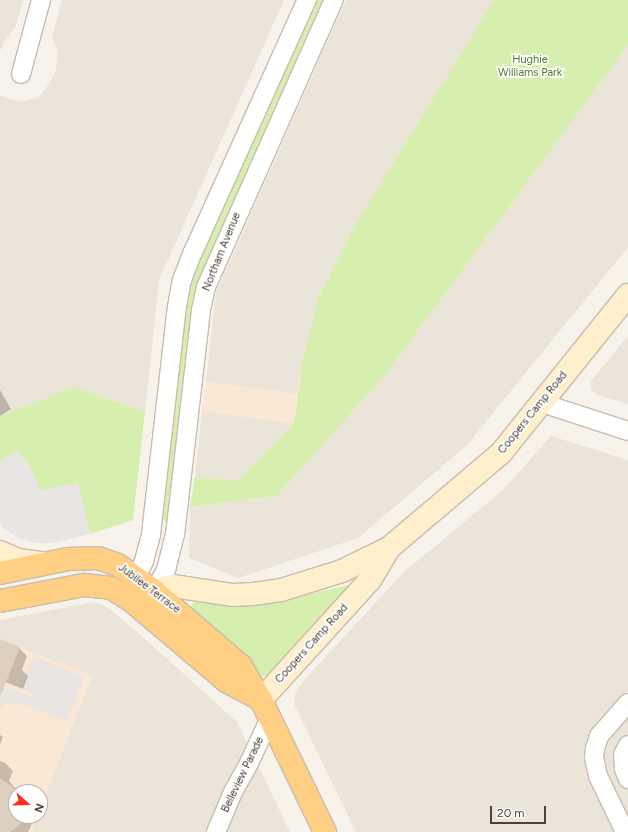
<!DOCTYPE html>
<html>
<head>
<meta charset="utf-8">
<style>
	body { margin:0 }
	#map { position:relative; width:628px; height:832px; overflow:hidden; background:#f7f2ea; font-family:Figtree,sans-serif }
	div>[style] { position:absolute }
	.residential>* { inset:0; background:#ebe4d8 }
	.commercial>* { inset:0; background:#fae8d4 }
	.green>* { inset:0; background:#d6efaf }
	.parking>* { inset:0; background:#e8e5e2 }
	.shadow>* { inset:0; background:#0003 }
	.building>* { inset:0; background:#ddd0c1 }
	.roads { filter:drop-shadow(1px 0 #c7bcae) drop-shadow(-1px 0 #c7bcae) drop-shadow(0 1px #c7bcae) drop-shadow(0 -1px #c7bcae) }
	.minor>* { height:18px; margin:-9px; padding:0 9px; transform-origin:9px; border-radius:9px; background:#fff }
	.secondary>* { height:22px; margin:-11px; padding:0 11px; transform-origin:11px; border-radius:11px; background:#ffefcc }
	.trunk>* { height:22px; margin:-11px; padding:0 11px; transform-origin:11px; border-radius:11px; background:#ffd084 }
	span { translate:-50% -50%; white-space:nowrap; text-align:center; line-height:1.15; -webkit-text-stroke:3.5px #fff; paint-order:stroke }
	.park-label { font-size:11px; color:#4b8021 }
	.street-label { font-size:11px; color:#4c4237 }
	.north { position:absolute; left:8px; top:784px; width:40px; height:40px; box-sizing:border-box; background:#fff; border:1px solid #b7b3af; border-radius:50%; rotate:110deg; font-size:11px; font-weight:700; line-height:16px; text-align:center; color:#4c4237 }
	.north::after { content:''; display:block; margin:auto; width:14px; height:18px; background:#ff2d19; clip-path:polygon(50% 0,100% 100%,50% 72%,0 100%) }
	.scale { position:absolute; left:490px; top:806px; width:56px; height:18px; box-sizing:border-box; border:2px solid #4c4237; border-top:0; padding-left:5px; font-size:12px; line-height:14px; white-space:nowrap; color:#4c4237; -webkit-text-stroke:3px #fff; paint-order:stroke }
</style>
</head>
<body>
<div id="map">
	<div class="residential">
		<div style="clip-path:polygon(0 0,23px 0,16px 26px,5px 41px,0 51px)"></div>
		<div style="clip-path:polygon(62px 0,284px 0,159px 280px,145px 412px,74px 387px,0 416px,0 93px,1px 96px,20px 102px,38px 98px,49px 84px,56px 70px,58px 52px,52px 37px)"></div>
		<div style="clip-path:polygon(346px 0,494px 0,360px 217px,319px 296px,302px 364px,297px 394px,206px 382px,216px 293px)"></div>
		<div style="clip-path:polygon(628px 45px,628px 247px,467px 445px,358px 538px,238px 578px,189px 558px,190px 507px,277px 496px,386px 374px)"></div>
		<div style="clip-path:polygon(628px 336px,628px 404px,597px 395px,591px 389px,591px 381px)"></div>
		<div style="clip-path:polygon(202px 411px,294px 423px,239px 480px,195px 478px)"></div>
		<div style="clip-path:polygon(551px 436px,628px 460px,628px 832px,356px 832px,295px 706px,294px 696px,304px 680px,404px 572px,501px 492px)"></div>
		<div style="clip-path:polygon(94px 602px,107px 607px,136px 631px,237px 722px,290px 832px,31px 832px,37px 816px,40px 816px,40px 809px,92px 676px,0 639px,0 620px)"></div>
	</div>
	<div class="commercial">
		<div style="clip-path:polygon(206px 382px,297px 394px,294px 423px,202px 411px)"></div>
		<div style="clip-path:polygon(0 639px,92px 675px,40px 809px,40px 792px,16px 792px,16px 816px,37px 816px,31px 832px,0 832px)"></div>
	</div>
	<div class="green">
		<div style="clip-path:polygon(315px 0,326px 0,210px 259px,169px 520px,165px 521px,162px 519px,184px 308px,193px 272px)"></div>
		<div style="clip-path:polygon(494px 0,628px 0,628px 45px,386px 374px,277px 496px,190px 507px,195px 478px,239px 480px,294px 423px,302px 364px,319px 296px,360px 217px)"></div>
		<div style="clip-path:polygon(74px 387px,145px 412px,133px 520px,90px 534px,78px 483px,43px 491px,38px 488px,29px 465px,0 461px,0 416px)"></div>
		<div style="clip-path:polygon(352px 584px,269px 675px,262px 676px,258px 676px,193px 613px,191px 608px,192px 604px,197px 600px,296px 597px)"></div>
	</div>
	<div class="parking">
		<div style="clip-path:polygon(18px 450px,29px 465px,41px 490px,78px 483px,90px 534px,53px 543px,36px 543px,19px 538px,4px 529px,0 524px,0 461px,3px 463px,6px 456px)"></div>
		<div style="clip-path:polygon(33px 657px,84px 677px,67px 721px,22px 704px,7px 703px,0 708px,0 686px,36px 698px,32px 693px,21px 687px)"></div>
	</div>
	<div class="shadow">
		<div style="clip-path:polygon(0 390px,11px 409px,0 416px)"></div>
		<div style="clip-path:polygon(0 640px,19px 648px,27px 656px,22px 670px,28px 676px,23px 689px,0 680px)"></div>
		<div style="clip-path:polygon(0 735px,3px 737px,0 744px)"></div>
		<div style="clip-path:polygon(0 761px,5px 763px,13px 771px,9px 781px,19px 792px,16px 792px,16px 816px,33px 816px,31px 826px,28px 832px,0 832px)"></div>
	</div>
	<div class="building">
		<div style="clip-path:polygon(0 639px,20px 647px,1px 695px,0 695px)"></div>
		<div style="clip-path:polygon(0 778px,20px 792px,16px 792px,16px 816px,24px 817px,19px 826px,10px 832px,0 832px)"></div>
	</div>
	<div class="roads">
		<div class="minor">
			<div style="left:21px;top:74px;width:77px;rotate:-74.9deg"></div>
			<div style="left:542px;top:403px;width:90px;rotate:18deg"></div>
			<div style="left:136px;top:577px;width:18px;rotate:-63deg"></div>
			<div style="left:144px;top:561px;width:28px;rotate:-75deg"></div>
			<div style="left:151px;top:534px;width:228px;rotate:-83.5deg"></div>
			<div style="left:177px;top:307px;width:27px;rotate:-80deg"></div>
			<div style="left:182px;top:280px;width:30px;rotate:-69deg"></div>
			<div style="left:193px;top:252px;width:277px;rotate:-65.7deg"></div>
			<div style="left:154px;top:591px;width:24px;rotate:-60deg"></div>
			<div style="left:166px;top:570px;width:36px;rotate:-76deg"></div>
			<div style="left:175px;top:535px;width:226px;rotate:-83.4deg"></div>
			<div style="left:201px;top:310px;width:24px;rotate:-78deg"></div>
			<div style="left:206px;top:287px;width:314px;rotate:-66deg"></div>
			<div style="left:628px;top:745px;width:11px;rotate:117deg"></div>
			<div style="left:623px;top:755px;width:14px;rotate:86deg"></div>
			<div style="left:624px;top:769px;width:11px;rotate:68deg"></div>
			<div style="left:216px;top:832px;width:43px;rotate:-67deg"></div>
			<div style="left:233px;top:792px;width:35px;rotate:-61deg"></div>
			<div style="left:250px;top:761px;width:47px;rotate:-65.1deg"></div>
			<div style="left:625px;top:832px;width:62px;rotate:-115.7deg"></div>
			<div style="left:598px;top:776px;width:19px;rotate:-102deg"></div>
			<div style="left:594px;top:757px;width:8px;rotate:-83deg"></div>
			<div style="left:595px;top:749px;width:14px;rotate:-73deg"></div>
			<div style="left:599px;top:736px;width:44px;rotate:-48.7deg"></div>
		</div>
		<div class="secondary">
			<div style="left:0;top:552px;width:20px;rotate:24deg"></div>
			<div style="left:18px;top:560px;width:25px;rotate:7deg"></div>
			<div style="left:159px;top:595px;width:11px;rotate:-49deg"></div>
			<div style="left:166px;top:587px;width:7px;rotate:-8deg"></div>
			<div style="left:173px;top:586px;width:61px;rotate:8.5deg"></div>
			<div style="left:233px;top:595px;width:20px;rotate:-3deg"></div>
			<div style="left:253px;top:594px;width:28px;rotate:-8deg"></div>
			<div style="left:281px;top:590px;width:64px;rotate:-17.3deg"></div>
			<div style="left:342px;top:571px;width:52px;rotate:-26.1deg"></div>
			<div style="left:389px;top:548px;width:147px;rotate:-40.3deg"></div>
			<div style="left:501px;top:453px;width:203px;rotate:-51.2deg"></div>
			<div style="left:261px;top:700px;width:162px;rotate:-47.8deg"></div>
			<div style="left:370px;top:580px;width:37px;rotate:-59deg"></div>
		</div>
		<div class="trunk">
			<div style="left:0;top:573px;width:69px;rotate:-11.6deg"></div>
			<div style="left:68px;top:559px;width:30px;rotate:-2deg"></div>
			<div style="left:98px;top:558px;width:21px;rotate:19deg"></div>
			<div style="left:118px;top:565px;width:44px;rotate:35.8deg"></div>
			<div style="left:154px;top:591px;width:115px;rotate:40.8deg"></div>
			<div style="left:241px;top:666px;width:39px;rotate:60deg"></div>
			<div style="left:261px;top:700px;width:147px;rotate:64.1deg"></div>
			<div style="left:0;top:601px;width:86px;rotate:-10.8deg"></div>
			<div style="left:84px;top:585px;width:27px;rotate:6deg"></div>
			<div style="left:111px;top:588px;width:26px;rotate:32deg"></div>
			<div style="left:133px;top:602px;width:122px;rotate:40.3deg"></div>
			<div style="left:226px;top:681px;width:40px;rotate:28deg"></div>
		</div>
	</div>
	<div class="park-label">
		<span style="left:530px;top:67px">Hughie<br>Williams Park</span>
	</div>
	<div class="street-label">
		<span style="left:222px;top:252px;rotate:-68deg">Northam Avenue</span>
		<span style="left:533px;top:413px;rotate:-51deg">Coopers Camp Road</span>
		<span style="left:149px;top:589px;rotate:37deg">Jubilee Terrace</span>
		<span style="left:312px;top:644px;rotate:-48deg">Coopers Camp Road</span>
		<span style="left:243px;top:775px;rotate:-64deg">Belleview Parade</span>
	</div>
	<div class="north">N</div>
	<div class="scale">20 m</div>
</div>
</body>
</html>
